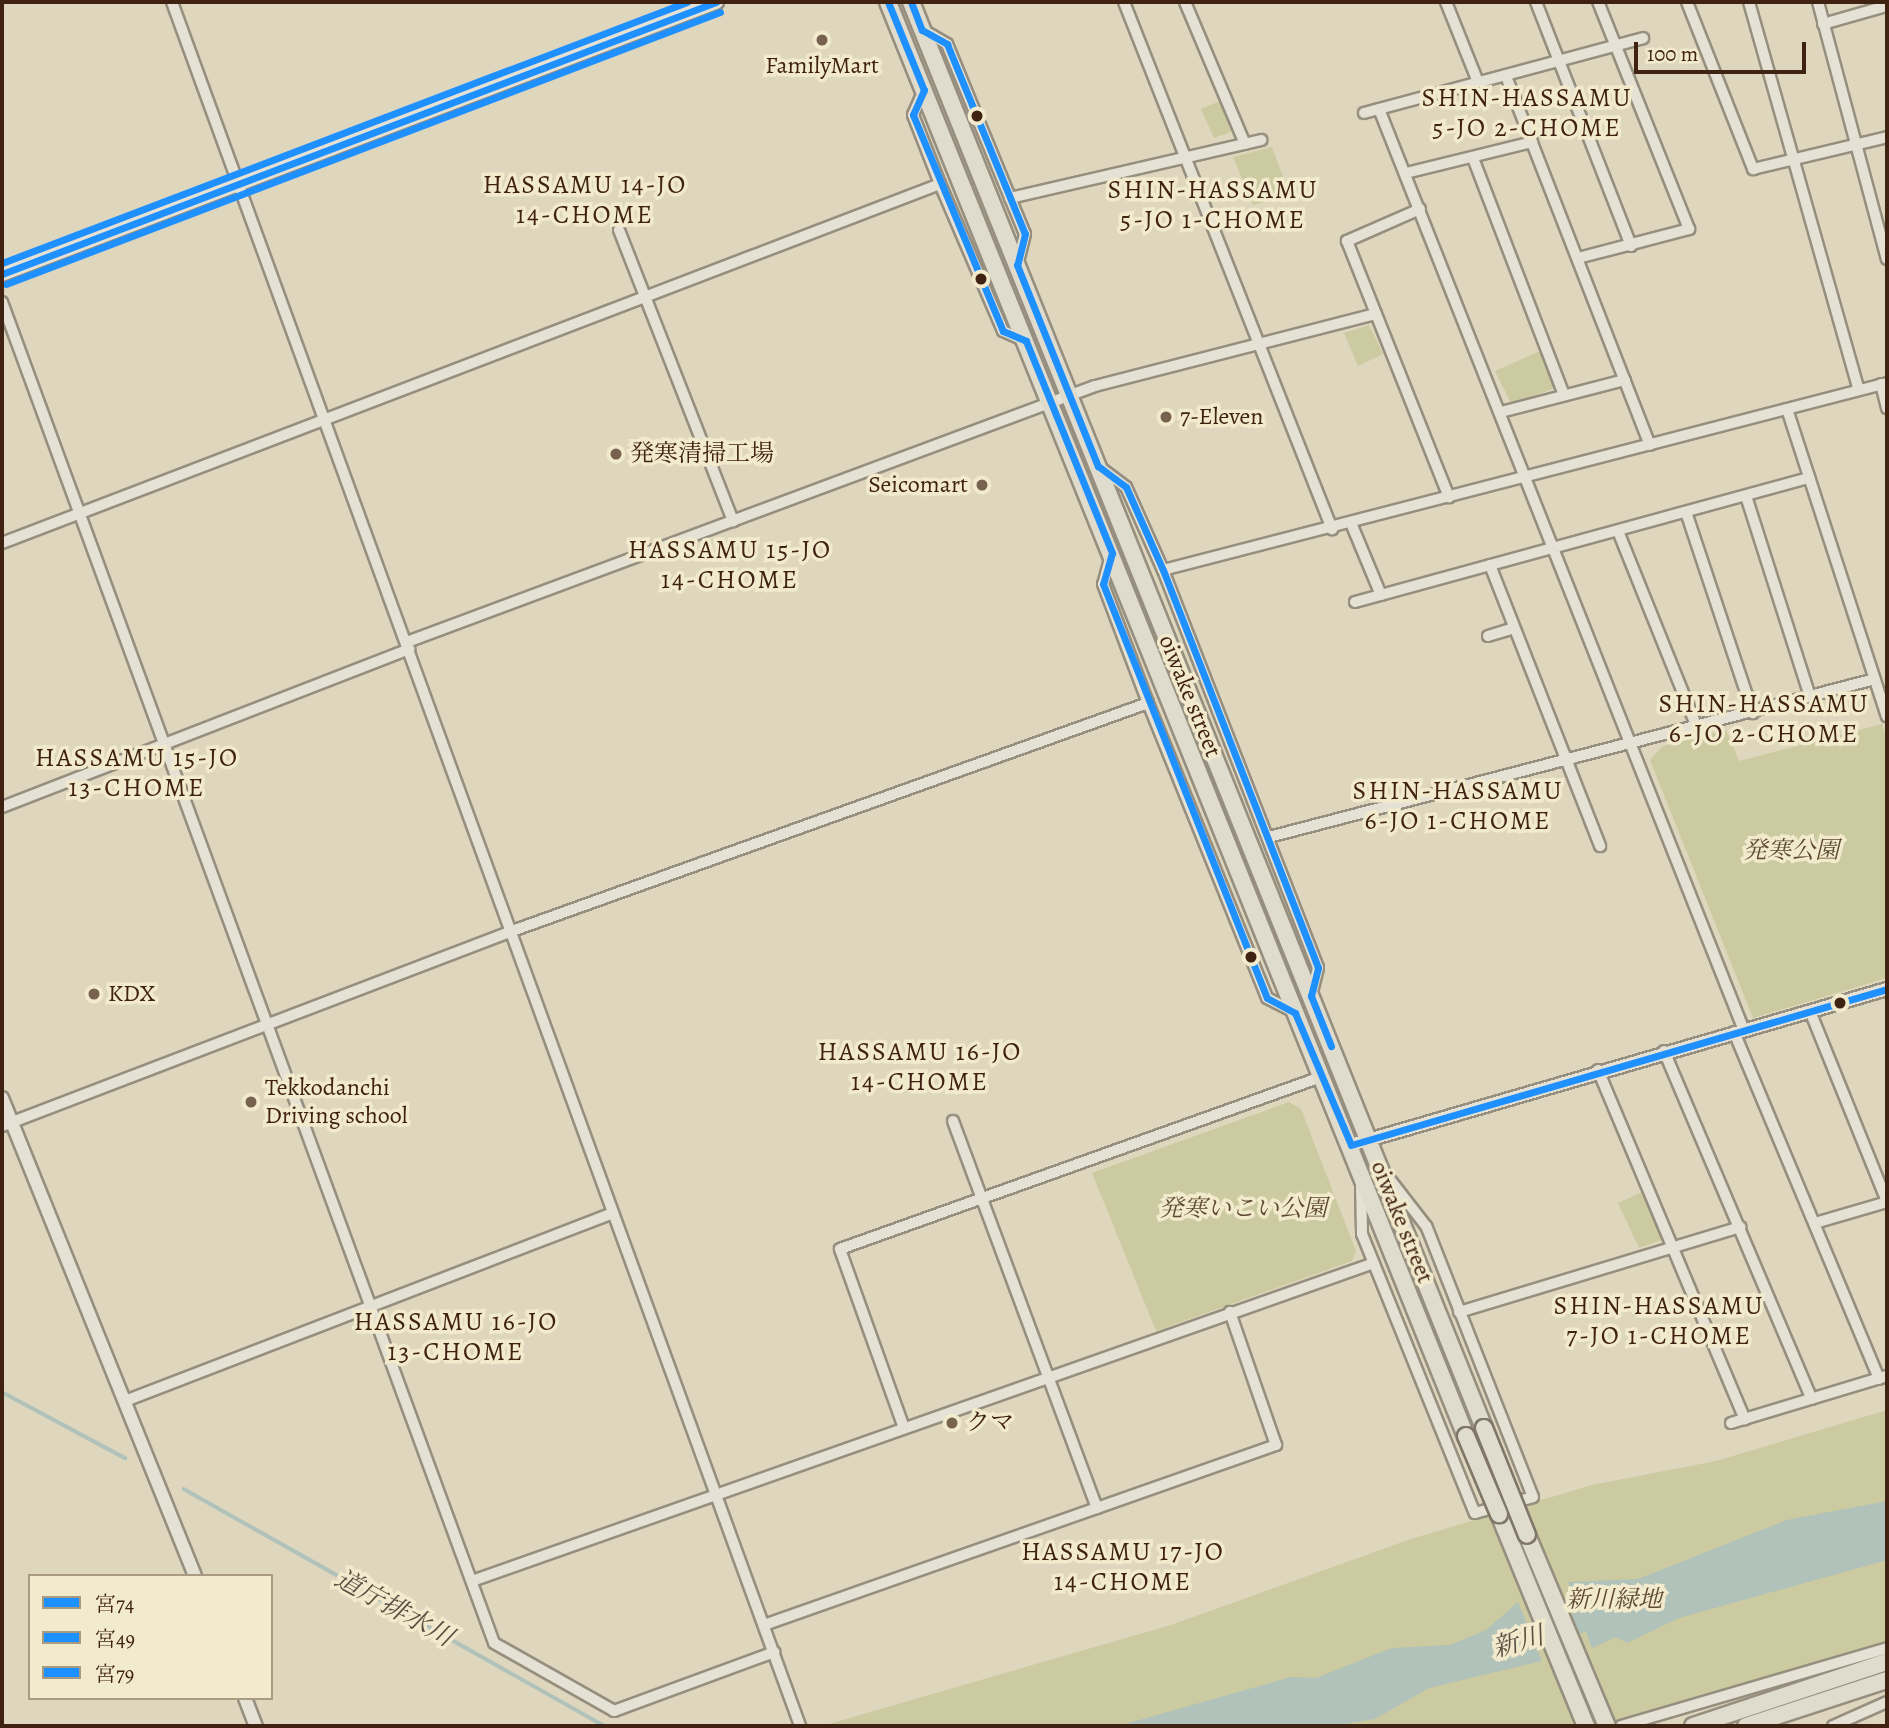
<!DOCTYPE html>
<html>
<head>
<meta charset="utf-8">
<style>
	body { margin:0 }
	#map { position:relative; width:1889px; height:1728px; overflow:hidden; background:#ded7be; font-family:Alegreya,"Noto Serif JP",serif }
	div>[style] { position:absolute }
	.green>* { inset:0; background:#cbcaa1 }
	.water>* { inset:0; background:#b0c2b9 }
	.stream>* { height:3.5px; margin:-1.75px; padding:0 1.75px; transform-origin:1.75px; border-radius:1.75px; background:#b0c2b9 }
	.river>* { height:21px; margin:-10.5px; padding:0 10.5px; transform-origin:10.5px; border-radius:10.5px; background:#b0c2b9 }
	.roads { filter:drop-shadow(2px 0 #968e7e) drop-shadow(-2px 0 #968e7e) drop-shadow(0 2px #968e7e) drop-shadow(0 -2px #968e7e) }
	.minor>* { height:10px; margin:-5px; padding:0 5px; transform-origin:5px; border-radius:5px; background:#e5e1d4 }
	.tertiary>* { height:12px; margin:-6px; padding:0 6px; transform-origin:6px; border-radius:6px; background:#e5e1d4 }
	.secondary>* { height:14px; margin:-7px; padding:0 7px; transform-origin:7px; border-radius:7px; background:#e5e1d4 }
	.primary>* { height:16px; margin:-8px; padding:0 8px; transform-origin:8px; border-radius:8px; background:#e0dccd }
	.bridges { filter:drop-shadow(2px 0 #7f7668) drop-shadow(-2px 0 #7f7668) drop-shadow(0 2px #7f7668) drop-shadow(0 -2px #7f7668) }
	.primary-bridge>* { height:16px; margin:-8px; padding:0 8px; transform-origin:8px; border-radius:8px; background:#e0dccd }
	.bus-1>* { height:7px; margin:-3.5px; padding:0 3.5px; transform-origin:3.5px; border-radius:3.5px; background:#1e90ff }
	.bus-2>* { height:7px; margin:-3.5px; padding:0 3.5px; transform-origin:3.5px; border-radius:3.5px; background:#1e90ff }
	.bus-3>* { height:7px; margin:-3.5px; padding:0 3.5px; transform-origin:3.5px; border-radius:3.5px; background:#1e90ff }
	.dots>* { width:19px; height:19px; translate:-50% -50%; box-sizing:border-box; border:4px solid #f2eacc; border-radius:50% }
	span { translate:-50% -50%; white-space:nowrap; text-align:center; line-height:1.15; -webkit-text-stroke:7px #f2eacc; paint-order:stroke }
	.poi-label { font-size:24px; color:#402213 }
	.left { translate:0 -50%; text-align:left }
	.right { translate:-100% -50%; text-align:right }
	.street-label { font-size:24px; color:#402213 }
	.park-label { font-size:24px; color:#5f4a30; font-style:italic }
	.neighbourhood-label { font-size:26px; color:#402213; letter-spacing:2px }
	.water-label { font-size:26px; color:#5c4f44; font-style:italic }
	.frame { position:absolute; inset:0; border:4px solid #402213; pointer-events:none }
	.legend { position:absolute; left:28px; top:1574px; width:245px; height:126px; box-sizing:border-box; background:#f2eacc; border:2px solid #ab9a82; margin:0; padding:9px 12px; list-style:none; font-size:21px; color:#402213 }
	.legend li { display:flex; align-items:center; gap:14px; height:35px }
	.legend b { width:35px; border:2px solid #ab9a82 }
	.scale { position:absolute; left:1634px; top:42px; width:172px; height:32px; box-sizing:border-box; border:4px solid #402213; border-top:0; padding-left:9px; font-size:21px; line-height:24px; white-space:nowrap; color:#402213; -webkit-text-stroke:5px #f2eacc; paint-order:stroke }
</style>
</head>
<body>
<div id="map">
	<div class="green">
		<div style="clip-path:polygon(1220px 101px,1231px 132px,1214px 138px,1201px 109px)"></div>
		<div style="clip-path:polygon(1272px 147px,1290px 195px,1253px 205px,1233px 157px)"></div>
		<div style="clip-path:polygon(1369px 325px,1383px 354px,1358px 366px,1344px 333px)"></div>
		<div style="clip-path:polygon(1540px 351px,1557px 387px,1512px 405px,1495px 371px)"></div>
		<div style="clip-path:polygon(1882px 724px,1887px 741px,1887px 978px,1753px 1018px,1650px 760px,1663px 746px,1726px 730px,1739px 761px)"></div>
		<div style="clip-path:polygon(1289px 1102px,1301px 1109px,1356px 1251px,1352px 1261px,1156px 1331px,1092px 1173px)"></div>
		<div style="clip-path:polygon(1642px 1192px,1662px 1240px,1639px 1248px,1618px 1203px)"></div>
		<div style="clip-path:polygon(1887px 1410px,1887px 1642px,1599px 1726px,822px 1726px,1171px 1625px,1411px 1539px,1592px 1485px,1716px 1461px)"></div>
	</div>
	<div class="water">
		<div style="clip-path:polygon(1887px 1501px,1887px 1560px,1679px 1618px,1627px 1643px,1616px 1637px,1592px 1648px,1568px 1582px,1638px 1579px,1787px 1520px)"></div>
		<div style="clip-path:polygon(1518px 1602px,1542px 1661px,1429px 1688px,1375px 1719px,1332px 1726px,1118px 1726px,1291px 1677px,1316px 1678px,1392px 1648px,1450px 1645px,1486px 1630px)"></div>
	</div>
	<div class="stream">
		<div style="left:2px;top:1392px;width:140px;rotate:28.2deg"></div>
		<div style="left:184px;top:1489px;width:483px;rotate:29.4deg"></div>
	</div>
	<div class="river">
		<div style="left:1507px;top:1643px;width:107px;rotate:-16.2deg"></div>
	</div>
	<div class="roads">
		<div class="minor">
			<div style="left:172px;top:2px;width:1835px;rotate:69.98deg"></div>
			<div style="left:1124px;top:2px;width:567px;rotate:68.46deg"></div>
			<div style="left:1185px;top:2px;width:154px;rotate:67.1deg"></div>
			<div style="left:1446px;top:2px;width:86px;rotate:68.2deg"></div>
			<div style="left:1536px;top:2px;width:262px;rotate:68.7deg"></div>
			<div style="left:1687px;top:2px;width:180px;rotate:68.4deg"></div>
			<div style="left:1753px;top:169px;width:138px;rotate:-13.4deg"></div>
			<div style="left:1749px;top:2px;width:403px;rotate:74.2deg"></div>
			<div style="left:1818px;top:2px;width:266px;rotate:75deg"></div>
			<div style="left:1823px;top:24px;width:66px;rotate:-15.9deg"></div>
			<div style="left:923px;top:30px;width:28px;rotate:30deg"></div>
			<div style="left:947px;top:44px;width:205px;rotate:67.7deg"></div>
			<div style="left:1025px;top:234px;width:32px;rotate:104deg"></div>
			<div style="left:1506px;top:76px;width:396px;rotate:68.7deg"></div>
			<div style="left:924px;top:90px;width:27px;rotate:114deg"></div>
			<div style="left:913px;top:115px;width:74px;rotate:68.6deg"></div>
			<div style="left:940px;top:184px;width:160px;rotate:66.8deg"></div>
			<div style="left:1003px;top:331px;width:24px;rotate:24deg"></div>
			<div style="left:1379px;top:109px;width:988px;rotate:68.39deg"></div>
			<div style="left:1364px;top:113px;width:289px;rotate:-15deg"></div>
			<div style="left:1473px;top:158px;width:254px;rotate:69deg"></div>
			<div style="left:1406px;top:173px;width:130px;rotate:-13.8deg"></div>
			<div style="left:1010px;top:198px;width:258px;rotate:-13deg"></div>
			<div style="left:1420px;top:209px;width:80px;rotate:156.3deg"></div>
			<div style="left:1347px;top:241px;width:276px;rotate:68.3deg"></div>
			<div style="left:619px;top:230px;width:313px;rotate:68.6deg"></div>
			<div style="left:1578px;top:258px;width:115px;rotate:-14.6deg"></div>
			<div style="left:1689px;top:229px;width:245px;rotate:-111.8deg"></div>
			<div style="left:2px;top:302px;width:1428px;rotate:69.85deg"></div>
			<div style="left:494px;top:1643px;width:138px;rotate:29.5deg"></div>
			<div style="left:614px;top:1711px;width:171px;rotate:-20.2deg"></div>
			<div style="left:1881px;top:384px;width:25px;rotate:76deg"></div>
			<div style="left:1787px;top:409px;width:323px;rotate:72deg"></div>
			<div style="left:1501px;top:412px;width:128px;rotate:-14.5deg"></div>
			<div style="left:1098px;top:466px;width:35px;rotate:37deg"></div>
			<div style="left:1126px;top:487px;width:91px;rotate:66deg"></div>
			<div style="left:1163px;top:570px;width:427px;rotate:68.7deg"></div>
			<div style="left:1318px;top:968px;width:29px;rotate:104deg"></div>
			<div style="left:1746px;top:496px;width:211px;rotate:72.3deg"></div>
			<div style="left:1686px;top:512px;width:212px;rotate:71.6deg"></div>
			<div style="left:1351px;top:523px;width:78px;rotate:67.4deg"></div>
			<div style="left:1618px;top:531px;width:212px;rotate:68.1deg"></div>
			<div style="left:2px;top:543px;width:1004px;rotate:-20.94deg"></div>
			<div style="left:1111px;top:555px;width:30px;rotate:105deg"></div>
			<div style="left:1103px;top:584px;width:127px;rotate:69.3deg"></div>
			<div style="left:1148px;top:703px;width:318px;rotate:68deg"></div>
			<div style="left:1267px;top:998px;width:30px;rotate:27deg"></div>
			<div style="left:1490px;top:565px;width:302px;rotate:68.6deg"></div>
			<div style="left:1163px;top:570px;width:748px;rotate:-14.48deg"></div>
			<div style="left:1355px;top:602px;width:471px;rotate:-15.3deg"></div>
			<div style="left:1488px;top:636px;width:27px;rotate:-17deg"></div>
			<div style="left:407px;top:642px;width:734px;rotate:-20.41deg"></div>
			<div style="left:1095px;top:386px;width:290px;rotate:-14.4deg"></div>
			<div style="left:2px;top:807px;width:437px;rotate:-21.2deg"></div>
			<div style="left:1269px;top:837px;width:626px;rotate:-14.61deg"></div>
			<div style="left:1810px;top:1011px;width:206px;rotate:68deg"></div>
			<div style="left:1887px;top:1202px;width:75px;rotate:163.7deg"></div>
			<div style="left:1734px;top:1032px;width:376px;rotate:67.3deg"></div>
			<div style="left:1664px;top:1051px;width:378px;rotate:67deg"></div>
			<div style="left:1598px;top:1070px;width:379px;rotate:67.2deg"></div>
			<div style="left:953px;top:1121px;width:413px;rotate:69.6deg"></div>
			<div style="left:2px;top:1126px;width:546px;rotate:-20.92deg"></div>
			<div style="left:512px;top:931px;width:676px;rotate:-19.72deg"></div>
			<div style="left:1361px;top:1181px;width:53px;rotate:88.9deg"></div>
			<div style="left:1362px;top:1234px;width:301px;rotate:68deg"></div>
			<div style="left:1475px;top:1513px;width:60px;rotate:-15.4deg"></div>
			<div style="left:1533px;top:1497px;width:291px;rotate:-111.5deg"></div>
			<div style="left:1426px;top:1226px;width:62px;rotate:-127.8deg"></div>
			<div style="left:1459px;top:1312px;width:294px;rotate:-16.8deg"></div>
			<div style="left:125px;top:1401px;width:523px;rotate:-21.07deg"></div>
			<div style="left:1731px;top:1423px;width:163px;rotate:-16.8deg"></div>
			<div style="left:904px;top:1428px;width:190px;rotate:-109.7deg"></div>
			<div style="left:840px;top:1249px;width:511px;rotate:-19.68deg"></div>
			<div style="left:472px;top:1581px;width:956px;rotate:-19.42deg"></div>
			<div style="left:764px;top:1625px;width:543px;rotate:-19.37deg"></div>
			<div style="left:1276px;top:1445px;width:141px;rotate:-109.1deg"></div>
			<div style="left:1621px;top:1726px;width:277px;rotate:-16.3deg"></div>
			<div style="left:1833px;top:1726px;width:59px;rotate:-24deg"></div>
		</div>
		<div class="tertiary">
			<div style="left:2px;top:1098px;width:515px;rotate:68.01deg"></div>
			<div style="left:1351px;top:1145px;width:558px;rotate:-16.23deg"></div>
			<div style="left:245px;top:1698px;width:30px;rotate:69deg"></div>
		</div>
		<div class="secondary">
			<div style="left:2px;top:274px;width:764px;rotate:-20.85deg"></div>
		</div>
		<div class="primary">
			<div style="left:888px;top:2px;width:1546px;rotate:68.05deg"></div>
			<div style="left:911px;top:2px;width:1537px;rotate:68.11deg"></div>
			<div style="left:1499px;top:1514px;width:229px;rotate:67.7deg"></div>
			<div style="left:1527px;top:1535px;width:207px;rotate:67.3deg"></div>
			<div style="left:1693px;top:1726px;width:204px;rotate:-18.3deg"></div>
			<div style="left:1746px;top:1726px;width:148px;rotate:-18.1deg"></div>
		</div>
	</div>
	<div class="bridges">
		<div class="primary-bridge">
			<div style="left:1484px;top:1428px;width:115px;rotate:68.1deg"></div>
			<div style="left:1466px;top:1436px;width:85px;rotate:67.1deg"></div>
		</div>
	</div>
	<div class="bus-1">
		<div style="left:888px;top:2px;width:95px;rotate:67.8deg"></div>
		<div style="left:924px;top:90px;width:27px;rotate:114deg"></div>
		<div style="left:913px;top:115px;width:234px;rotate:67.4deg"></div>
		<div style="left:1003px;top:331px;width:25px;rotate:23deg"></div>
		<div style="left:1026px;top:341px;width:229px;rotate:67.9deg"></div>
		<div style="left:1112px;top:553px;width:32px;rotate:106deg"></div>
		<div style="left:1103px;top:584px;width:445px;rotate:68.4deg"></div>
		<div style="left:1267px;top:998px;width:32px;rotate:28deg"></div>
		<div style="left:1295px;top:1013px;width:143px;rotate:67deg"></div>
		<div style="left:1351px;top:1145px;width:558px;rotate:-16.23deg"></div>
		<div style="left:911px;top:2px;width:30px;rotate:69deg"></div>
		<div style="left:922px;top:30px;width:29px;rotate:29deg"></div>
		<div style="left:947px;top:44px;width:205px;rotate:67.7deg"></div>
		<div style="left:1025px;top:234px;width:32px;rotate:104deg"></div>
		<div style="left:1017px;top:265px;width:217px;rotate:68.1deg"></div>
		<div style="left:1098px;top:466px;width:35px;rotate:37deg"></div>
		<div style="left:1126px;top:487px;width:91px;rotate:66deg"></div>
		<div style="left:1163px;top:570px;width:427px;rotate:68.7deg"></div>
		<div style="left:1318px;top:968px;width:29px;rotate:104deg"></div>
		<div style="left:1311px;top:996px;width:54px;rotate:68.2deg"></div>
		<div style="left:2px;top:274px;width:764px;rotate:-20.85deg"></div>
	</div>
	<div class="bus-2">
		<div style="left:6px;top:284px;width:764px;rotate:-20.85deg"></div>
	</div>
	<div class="bus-3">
		<div style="left:2px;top:263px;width:733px;rotate:-20.86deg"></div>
	</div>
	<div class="dots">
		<div style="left:822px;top:40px;background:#77614f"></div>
		<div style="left:977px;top:116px;background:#402213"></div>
		<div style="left:981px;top:279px;background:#402213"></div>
		<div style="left:1166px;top:417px;background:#77614f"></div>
		<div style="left:616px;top:454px;background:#77614f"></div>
		<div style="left:982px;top:485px;background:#77614f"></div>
		<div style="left:1251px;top:957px;background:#402213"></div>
		<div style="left:94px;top:994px;background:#77614f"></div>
		<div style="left:1840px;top:1003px;background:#402213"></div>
		<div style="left:251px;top:1102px;background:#77614f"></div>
		<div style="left:952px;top:1423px;background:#77614f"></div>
	</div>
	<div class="poi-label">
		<span style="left:822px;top:66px">FamilyMart</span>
		<span class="left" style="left:1180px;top:417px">7-Eleven</span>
		<span class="left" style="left:630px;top:454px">発寒清掃工場</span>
		<span class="right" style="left:968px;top:485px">Seicomart</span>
		<span class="left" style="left:108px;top:994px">KDX</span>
		<span class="left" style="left:265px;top:1102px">Tekkodanchi<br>Driving school</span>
		<span class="left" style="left:966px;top:1423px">クマ</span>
	</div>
	<div class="street-label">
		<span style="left:1190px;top:696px;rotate:68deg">oiwake street</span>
		<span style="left:1402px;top:1222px;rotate:68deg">oiwake street</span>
	</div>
	<div class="park-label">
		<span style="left:1791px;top:851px">発寒公園</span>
		<span style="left:1243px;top:1209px">発寒いこい公園</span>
		<span style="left:1614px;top:1600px">新川緑地</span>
	</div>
	<div class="neighbourhood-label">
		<span style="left:1527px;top:113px">SHIN-HASSAMU<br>5-JO 2-CHOME</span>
		<span style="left:585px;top:200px">HASSAMU 14-JO<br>14-CHOME</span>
		<span style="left:1213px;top:205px">SHIN-HASSAMU<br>5-JO 1-CHOME</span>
		<span style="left:730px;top:565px">HASSAMU 15-JO<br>14-CHOME</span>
		<span style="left:1764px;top:719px">SHIN-HASSAMU<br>6-JO 2-CHOME</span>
		<span style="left:137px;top:773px">HASSAMU 15-JO<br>13-CHOME</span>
		<span style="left:1458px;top:806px">SHIN-HASSAMU<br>6-JO 1-CHOME</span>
		<span style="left:920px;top:1067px">HASSAMU 16-JO<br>14-CHOME</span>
		<span style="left:1659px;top:1321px">SHIN-HASSAMU<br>7-JO 1-CHOME</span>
		<span style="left:456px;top:1337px">HASSAMU 16-JO<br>13-CHOME</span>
		<span style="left:1123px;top:1567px">HASSAMU 17-JO<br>14-CHOME</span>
	</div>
	<div class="water-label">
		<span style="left:394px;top:1608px;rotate:29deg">道庁排水川</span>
		<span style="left:1518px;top:1642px;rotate:-16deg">新川</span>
	</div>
	<div class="frame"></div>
	<ul class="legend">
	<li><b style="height:9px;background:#1e90ff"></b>宮74</li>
	<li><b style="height:9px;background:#1e90ff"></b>宮49</li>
	<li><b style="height:9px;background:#1e90ff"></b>宮79</li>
	</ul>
	<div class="scale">100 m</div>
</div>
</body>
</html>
